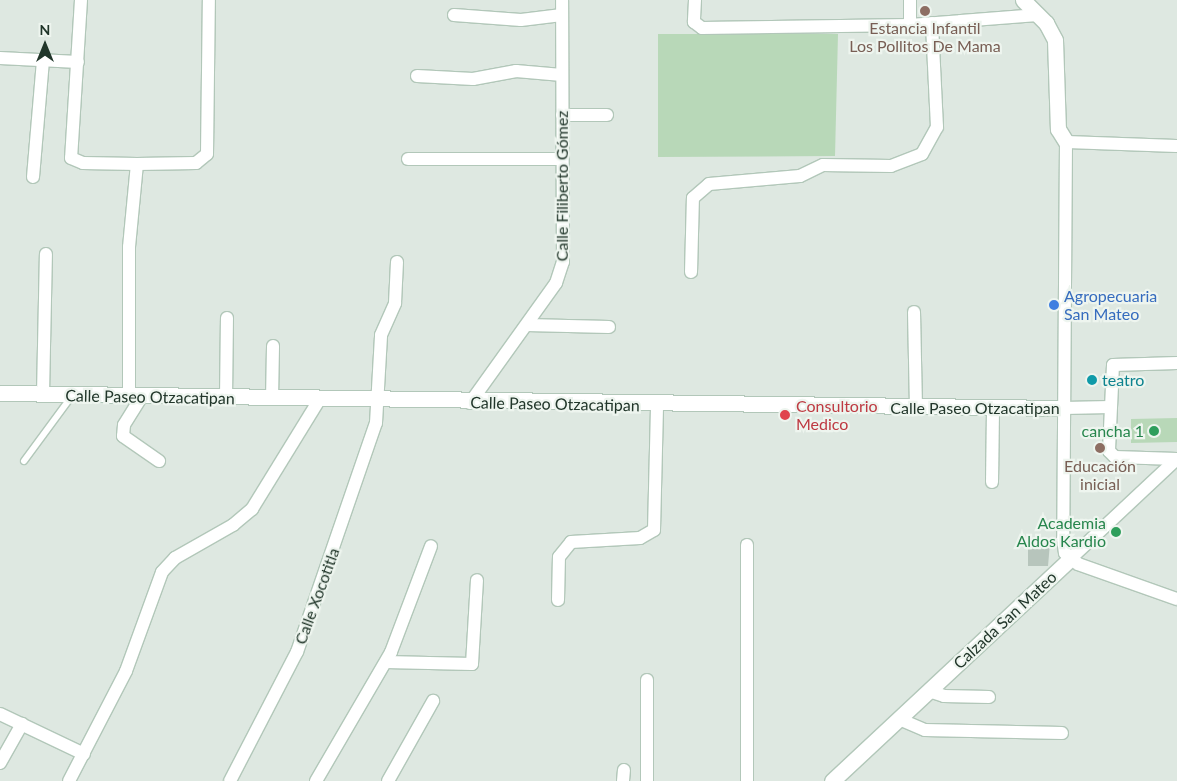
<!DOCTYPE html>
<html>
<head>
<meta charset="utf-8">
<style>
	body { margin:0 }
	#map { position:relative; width:1177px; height:781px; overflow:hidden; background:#dee8e1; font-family:Lato,sans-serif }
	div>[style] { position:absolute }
	.green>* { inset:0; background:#b8d8b8 }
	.building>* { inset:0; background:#b7c5bc }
	.roads { filter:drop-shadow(1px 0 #b2c7b9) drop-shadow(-1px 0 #b2c7b9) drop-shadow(0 1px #b2c7b9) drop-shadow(0 -1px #b2c7b9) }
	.lane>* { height:6px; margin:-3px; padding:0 3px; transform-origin:3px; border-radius:3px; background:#fff }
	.street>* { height:12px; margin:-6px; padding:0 6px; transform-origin:6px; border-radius:6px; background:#fff }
	.secondary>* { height:15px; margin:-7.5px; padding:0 7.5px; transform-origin:7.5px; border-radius:7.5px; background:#fff }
	.dots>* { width:14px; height:14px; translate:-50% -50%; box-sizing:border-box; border:2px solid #eef5ef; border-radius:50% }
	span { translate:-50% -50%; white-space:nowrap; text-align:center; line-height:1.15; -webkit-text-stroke:4.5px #eef5ef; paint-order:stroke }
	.education-label { font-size:16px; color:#785e54 }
	.street-label { font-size:16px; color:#21362a }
	.shop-label { font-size:16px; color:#366cbe }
	.left { translate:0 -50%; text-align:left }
	.culture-label { font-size:16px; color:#0d838f }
	.health-label { font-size:16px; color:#be3a42 }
	.leisure-label { font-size:16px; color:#27864d }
	.right { translate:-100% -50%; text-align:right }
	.north { position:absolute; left:20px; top:20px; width:50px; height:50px; -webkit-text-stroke:4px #eef5ef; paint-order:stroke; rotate:0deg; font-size:14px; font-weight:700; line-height:20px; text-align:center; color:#21362a }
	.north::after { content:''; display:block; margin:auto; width:18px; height:22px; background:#21362a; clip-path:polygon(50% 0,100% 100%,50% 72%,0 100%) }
</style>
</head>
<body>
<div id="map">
	<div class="green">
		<div style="clip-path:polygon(658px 34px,838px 34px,835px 156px,658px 157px)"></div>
		<div style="clip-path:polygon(1177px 418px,1177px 442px,1131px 443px,1131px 419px)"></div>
	</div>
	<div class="building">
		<div style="clip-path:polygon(1028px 543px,1050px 543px,1048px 566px,1028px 566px)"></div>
	</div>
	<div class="roads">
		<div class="lane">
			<div style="left:24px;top:461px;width:81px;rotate:-53.6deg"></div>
		</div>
		<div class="street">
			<div style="left:81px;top:0;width:158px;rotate:93.6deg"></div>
			<div style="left:71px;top:158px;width:13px;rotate:23deg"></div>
			<div style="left:83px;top:163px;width:54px;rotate:1.1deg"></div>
			<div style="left:137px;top:164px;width:59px;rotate:-1deg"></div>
			<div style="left:196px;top:163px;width:14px;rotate:-39deg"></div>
			<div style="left:207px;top:154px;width:154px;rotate:-89.3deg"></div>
			<div style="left:695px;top:0;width:22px;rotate:93deg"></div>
			<div style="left:694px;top:22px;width:10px;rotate:37deg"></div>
			<div style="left:702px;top:28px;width:208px;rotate:-0.8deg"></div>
			<div style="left:910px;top:25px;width:128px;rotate:-4.5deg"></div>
			<div style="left:910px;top:0;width:25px;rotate:90deg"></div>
			<div style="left:454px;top:15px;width:67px;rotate:4.3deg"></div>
			<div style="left:521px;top:20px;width:41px;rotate:-7deg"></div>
			<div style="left:0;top:58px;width:78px;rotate:2.9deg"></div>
			<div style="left:417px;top:76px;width:56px;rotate:3.1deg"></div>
			<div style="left:473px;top:79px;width:44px;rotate:-10.5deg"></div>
			<div style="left:516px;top:71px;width:46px;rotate:5deg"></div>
			<div style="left:562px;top:115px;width:45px"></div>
			<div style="left:1177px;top:146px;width:111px;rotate:-177.9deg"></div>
			<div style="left:1066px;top:142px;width:397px;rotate:90.4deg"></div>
			<div style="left:1063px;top:539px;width:14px;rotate:82deg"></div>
			<div style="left:1065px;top:553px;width:17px;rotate:40deg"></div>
			<div style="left:1078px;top:564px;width:105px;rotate:19.5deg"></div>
			<div style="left:408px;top:159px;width:154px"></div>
			<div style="left:33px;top:177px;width:116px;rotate:-85.1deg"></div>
			<div style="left:691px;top:272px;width:74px;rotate:-88.5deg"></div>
			<div style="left:693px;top:198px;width:21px;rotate:-41deg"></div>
			<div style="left:709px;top:184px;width:91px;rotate:-5deg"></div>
			<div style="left:800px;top:176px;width:25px;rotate:-26deg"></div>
			<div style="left:823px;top:165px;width:68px;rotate:0.8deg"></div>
			<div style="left:891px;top:166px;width:33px;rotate:-21deg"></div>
			<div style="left:922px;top:154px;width:31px;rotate:-61deg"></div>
			<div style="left:937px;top:127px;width:104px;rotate:-92.8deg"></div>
			<div style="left:914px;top:312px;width:95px;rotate:88.8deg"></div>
			<div style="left:527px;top:325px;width:82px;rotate:1.4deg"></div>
			<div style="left:1177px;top:363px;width:64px;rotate:178.2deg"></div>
			<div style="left:1113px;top:365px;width:86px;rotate:92.7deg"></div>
			<div style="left:1109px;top:451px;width:8px;rotate:45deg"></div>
			<div style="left:1115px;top:457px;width:62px;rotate:1.8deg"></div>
			<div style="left:43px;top:394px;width:140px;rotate:-88.8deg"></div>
			<div style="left:129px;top:396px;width:149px;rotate:-90deg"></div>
			<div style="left:129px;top:247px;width:83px;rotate:-84.5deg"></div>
			<div style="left:142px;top:396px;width:34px;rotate:122deg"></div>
			<div style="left:124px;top:425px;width:11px;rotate:95deg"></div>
			<div style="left:123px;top:436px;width:44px;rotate:34.8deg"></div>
			<div style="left:226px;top:398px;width:80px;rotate:-89.3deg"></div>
			<div style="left:272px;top:399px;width:53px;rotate:-88.9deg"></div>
			<div style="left:470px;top:403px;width:148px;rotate:-54.4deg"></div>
			<div style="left:556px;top:283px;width:22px;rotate:-72deg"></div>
			<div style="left:563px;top:262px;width:262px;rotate:-90.2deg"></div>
			<div style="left:1064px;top:408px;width:46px;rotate:-1.2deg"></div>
			<div style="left:992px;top:482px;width:74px;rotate:-89.2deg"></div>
			<div style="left:747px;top:545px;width:236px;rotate:90deg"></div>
			<div style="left:1070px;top:559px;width:146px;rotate:-43.1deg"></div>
			<div style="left:558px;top:600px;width:43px;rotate:-88.7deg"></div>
			<div style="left:559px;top:557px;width:19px;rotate:-51deg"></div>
			<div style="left:571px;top:542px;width:69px;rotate:-3.3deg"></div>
			<div style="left:640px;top:538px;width:16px;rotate:-30deg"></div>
			<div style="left:654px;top:530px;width:125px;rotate:-88.6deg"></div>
			<div style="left:386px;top:662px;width:86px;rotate:1.3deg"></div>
			<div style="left:472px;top:664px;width:84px;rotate:-86.6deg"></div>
			<div style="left:647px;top:680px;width:101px;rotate:90deg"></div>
			<div style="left:929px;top:691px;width:16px;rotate:18deg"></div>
			<div style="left:944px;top:696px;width:45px;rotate:1.3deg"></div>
			<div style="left:0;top:714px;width:93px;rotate:25.5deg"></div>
			<div style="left:899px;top:719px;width:28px;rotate:23deg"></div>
			<div style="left:925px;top:730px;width:137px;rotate:1.3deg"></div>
			<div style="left:0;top:763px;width:45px;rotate:-60.6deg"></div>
			<div style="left:69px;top:781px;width:124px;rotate:-62.6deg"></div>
			<div style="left:126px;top:671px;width:105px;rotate:-70deg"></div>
			<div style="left:162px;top:572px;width:19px;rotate:-47deg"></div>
			<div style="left:175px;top:558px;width:67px;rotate:-29.6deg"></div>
			<div style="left:233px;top:525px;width:25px;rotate:-40deg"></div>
			<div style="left:252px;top:509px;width:128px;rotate:-58.4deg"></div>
			<div style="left:230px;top:781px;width:145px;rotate:-62.6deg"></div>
			<div style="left:297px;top:652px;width:242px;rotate:-71deg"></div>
			<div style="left:376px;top:423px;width:88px;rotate:-86.7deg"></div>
			<div style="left:381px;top:335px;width:35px;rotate:-66deg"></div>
			<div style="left:395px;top:303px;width:41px;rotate:-87.2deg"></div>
			<div style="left:316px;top:781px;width:149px;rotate:-59.8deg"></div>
			<div style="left:391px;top:652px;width:113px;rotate:-69.3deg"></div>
			<div style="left:388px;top:781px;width:92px;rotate:-60.6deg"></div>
			<div style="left:623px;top:781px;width:11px;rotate:-85deg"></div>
		</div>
		<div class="secondary">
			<div style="left:1023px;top:0;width:33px;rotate:45deg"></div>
			<div style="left:1046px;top:23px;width:19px;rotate:62deg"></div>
			<div style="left:1055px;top:40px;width:89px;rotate:88.1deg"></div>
			<div style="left:1058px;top:129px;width:15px;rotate:58deg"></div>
			<div style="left:0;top:393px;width:1064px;rotate:0.81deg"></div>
			<div style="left:832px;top:781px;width:325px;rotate:-43deg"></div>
		</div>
	</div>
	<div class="dots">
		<div style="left:925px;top:11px;background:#8d6e63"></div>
		<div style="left:1054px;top:305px;background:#3f7fe0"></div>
		<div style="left:1092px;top:380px;background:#0f9aa8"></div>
		<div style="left:785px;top:415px;background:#e0444e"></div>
		<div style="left:1154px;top:431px;background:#2e9e5b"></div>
		<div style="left:1100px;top:448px;background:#8d6e63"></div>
		<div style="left:1116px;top:532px;background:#2e9e5b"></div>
	</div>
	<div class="education-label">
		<span style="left:925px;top:37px">Estancia Infantil<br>Los Pollitos De Mama</span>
		<span style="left:1100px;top:475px">Educación<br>inicial</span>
	</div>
	<div class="street-label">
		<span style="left:562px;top:186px;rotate:-90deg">Calle Filiberto Gómez</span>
		<span style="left:150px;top:397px;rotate:1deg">Calle Paseo Otzacatipan</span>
		<span style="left:555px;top:404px;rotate:1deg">Calle Paseo Otzacatipan</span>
		<span style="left:975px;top:408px">Calle Paseo Otzacatipan</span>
		<span style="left:317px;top:596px;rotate:-70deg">Calle Xocotitla</span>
		<span style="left:1005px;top:620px;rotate:-43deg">Calzada San Mateo</span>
	</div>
	<div class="shop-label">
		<span class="left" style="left:1064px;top:305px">Agropecuaria<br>San Mateo</span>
	</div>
	<div class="culture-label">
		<span class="left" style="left:1102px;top:380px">teatro</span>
	</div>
	<div class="health-label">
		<span class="left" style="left:796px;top:415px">Consultorio<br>Medico</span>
	</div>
	<div class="leisure-label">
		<span class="right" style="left:1144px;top:431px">cancha 1</span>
		<span class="right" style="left:1106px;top:532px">Academia<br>Aldos Kardio</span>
	</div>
	<div class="north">N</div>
</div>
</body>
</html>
